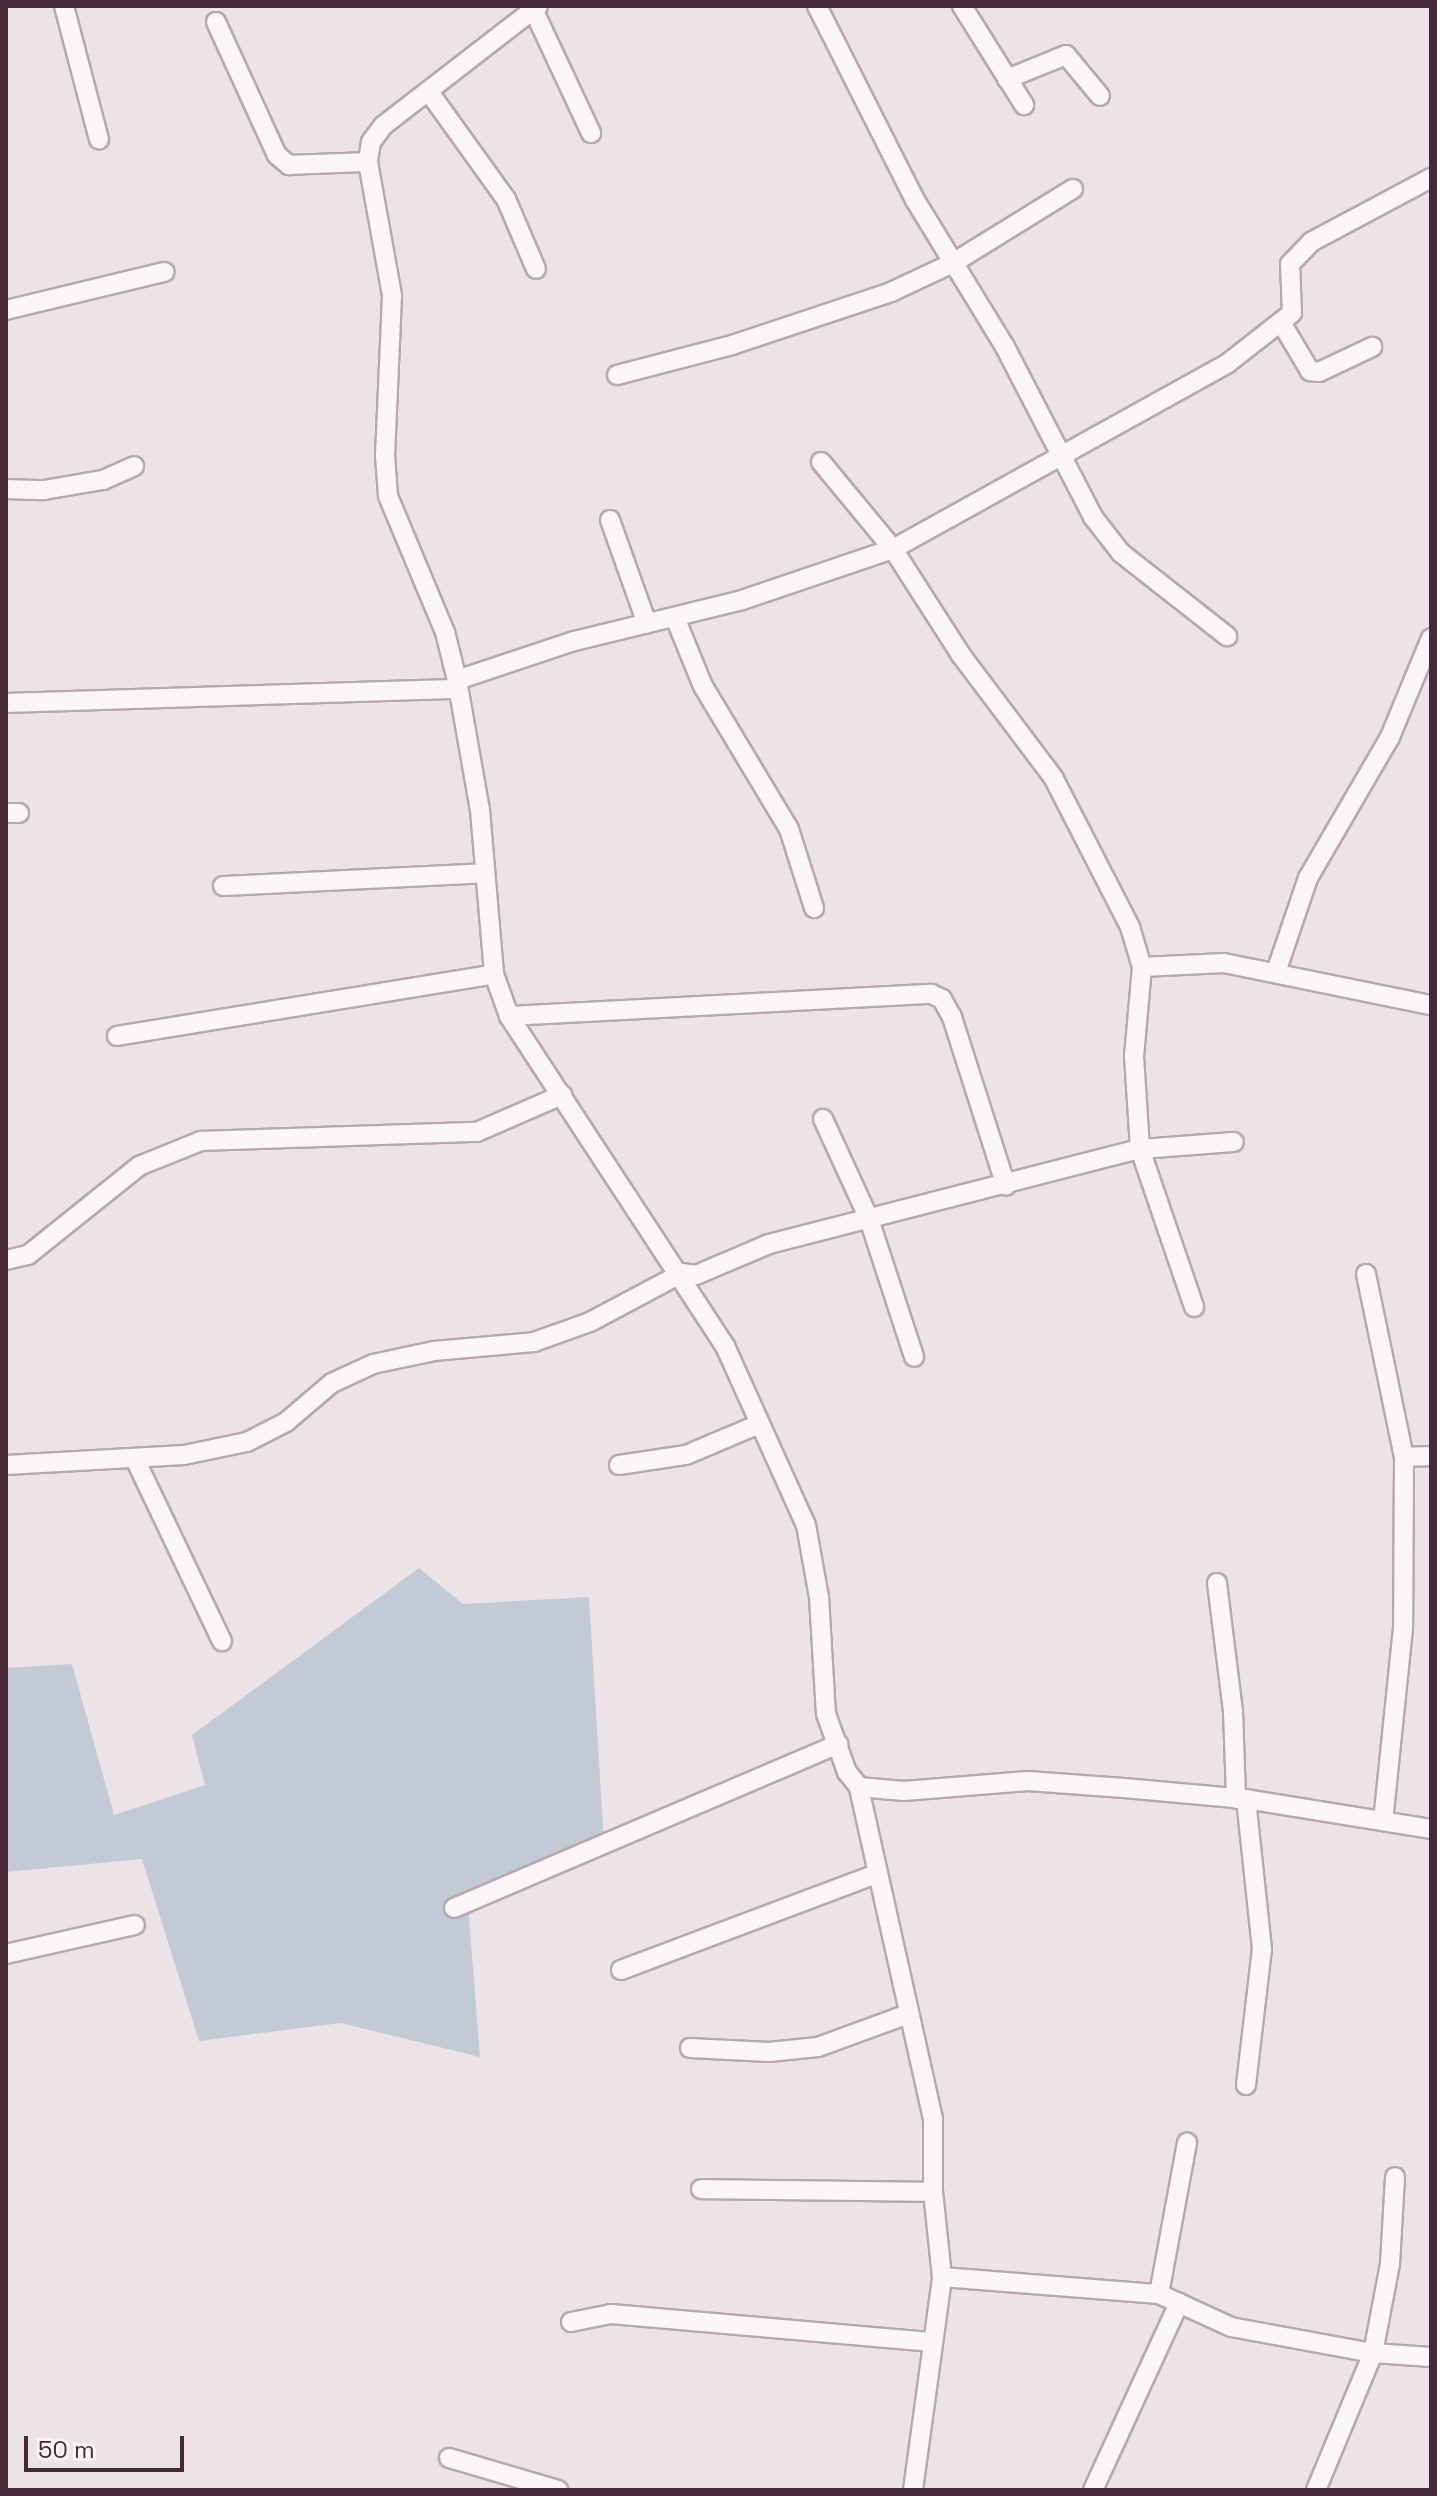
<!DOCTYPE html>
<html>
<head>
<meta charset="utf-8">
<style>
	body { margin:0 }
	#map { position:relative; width:1437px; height:2496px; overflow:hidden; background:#ece3e7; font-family:"Space Grotesk",sans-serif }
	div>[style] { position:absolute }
	.green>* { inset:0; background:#c3cad6 }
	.roads { filter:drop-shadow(2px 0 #b7a7af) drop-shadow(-2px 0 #b7a7af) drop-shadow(0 2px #b7a7af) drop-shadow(0 -2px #b7a7af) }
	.minor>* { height:18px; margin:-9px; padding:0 9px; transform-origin:9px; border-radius:9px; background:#faf6f8 }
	span { translate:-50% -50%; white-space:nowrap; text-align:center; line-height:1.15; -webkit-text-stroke:7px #f9f3f6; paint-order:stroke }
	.frame { position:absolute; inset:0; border:8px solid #452937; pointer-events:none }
	.scale { position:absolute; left:24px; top:2436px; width:160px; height:36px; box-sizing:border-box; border:4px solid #452937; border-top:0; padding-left:10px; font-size:24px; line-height:28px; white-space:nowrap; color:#452937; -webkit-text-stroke:6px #f9f3f6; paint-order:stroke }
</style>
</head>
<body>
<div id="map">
	<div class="green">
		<div style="clip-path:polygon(419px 1568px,463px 1604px,589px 1597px,604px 1843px,468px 1904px,480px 2057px,341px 2023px,199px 2041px,142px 1859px,6px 1872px,6px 1668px,72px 1664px,114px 1815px,205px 1785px,192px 1735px)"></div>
	</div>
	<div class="roads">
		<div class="minor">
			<div style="left:64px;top:6px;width:138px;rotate:75.3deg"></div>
			<div style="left:538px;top:6px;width:196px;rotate:142.3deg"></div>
			<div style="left:383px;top:126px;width:20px;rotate:127deg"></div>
			<div style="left:371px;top:142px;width:20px;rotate:99deg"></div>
			<div style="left:368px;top:162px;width:136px;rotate:79.8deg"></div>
			<div style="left:392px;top:296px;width:159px;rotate:92.5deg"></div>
			<div style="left:385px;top:455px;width:41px;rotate:85.8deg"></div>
			<div style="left:388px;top:496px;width:147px;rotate:67.3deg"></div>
			<div style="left:445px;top:632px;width:49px;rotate:76deg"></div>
			<div style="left:457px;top:680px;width:132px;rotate:80deg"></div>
			<div style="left:480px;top:810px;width:165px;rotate:85.1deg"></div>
			<div style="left:494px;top:974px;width:45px;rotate:70.3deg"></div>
			<div style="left:509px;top:1016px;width:394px;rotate:56.8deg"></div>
			<div style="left:725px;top:1346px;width:196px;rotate:65.7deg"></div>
			<div style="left:806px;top:1525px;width:73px;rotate:79.8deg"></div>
			<div style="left:819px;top:1597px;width:117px;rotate:86.6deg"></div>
			<div style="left:826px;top:1714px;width:62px;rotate:70.1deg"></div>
			<div style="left:847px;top:1772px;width:19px;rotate:51deg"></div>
			<div style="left:817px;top:6px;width:217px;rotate:63.2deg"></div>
			<div style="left:915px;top:200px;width:170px;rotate:58.5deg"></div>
			<div style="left:1004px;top:345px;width:194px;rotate:62.6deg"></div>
			<div style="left:1093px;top:517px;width:46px;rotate:52.1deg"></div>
			<div style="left:1121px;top:553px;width:135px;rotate:38.1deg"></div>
			<div style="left:962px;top:6px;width:117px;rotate:57.9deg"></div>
			<div style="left:533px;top:9px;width:137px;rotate:64.9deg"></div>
			<div style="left:216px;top:22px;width:146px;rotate:65.4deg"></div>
			<div style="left:277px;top:155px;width:16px;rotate:40deg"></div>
			<div style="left:289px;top:165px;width:79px;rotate:-2.2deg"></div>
			<div style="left:1007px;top:79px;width:64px;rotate:-22.1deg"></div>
			<div style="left:1066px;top:55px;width:53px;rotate:50.3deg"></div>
			<div style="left:429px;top:92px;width:132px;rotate:54.3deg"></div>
			<div style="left:506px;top:199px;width:76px;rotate:66.8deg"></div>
			<div style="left:6px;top:310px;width:163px;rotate:-13.5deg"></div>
			<div style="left:1282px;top:324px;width:55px;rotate:59.2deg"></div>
			<div style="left:1310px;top:371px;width:9px;rotate:6deg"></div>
			<div style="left:1319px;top:372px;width:59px;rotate:-25.3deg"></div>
			<div style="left:617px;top:375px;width:119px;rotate:-14.6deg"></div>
			<div style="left:732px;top:345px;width:168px;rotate:-18.4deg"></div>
			<div style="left:891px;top:292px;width:68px;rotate:-25.1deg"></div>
			<div style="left:953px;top:263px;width:141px;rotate:-31.7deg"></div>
			<div style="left:821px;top:462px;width:113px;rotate:50.4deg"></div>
			<div style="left:893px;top:549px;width:126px;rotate:57.3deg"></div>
			<div style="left:961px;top:655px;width:153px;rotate:53deg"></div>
			<div style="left:1053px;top:777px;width:169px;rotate:62.8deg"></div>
			<div style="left:1130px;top:927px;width:42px;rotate:73.3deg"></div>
			<div style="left:1142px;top:967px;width:89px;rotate:95.1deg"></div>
			<div style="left:1134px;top:1056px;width:93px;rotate:86.3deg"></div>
			<div style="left:1140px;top:1149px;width:167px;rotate:71.1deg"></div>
			<div style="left:6px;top:489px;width:38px;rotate:2deg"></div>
			<div style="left:44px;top:490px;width:60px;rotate:-9.6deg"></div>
			<div style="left:103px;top:480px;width:34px;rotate:-24deg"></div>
			<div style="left:610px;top:520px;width:110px;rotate:70.4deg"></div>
			<div style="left:676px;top:620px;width:71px;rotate:67.8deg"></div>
			<div style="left:703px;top:686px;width:167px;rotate:59deg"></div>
			<div style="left:789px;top:829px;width:83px;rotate:72.4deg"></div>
			<div style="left:457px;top:680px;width:123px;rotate:-18.4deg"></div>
			<div style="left:574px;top:641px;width:173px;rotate:-13.7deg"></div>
			<div style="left:742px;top:600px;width:159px;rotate:-18.7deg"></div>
			<div style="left:893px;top:549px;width:383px;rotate:-29deg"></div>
			<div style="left:1228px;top:363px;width:81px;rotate:-38deg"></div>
			<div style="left:1292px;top:313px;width:49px;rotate:-92.3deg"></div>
			<div style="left:1290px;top:264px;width:30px;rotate:-46deg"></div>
			<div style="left:1311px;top:242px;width:136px;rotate:-28.1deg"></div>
			<div style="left:6px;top:703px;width:452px;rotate:-1.8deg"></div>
			<div style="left:6px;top:813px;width:13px"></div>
			<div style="left:223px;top:886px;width:262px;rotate:-2.8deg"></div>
			<div style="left:1142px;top:967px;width:82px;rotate:-2.8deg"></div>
			<div style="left:1224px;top:963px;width:211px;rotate:11.5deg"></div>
			<div style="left:1276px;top:972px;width:99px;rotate:-71.2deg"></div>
			<div style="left:1308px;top:878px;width:163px;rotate:-59.8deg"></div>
			<div style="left:1390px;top:737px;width:107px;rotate:-67.5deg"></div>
			<div style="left:509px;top:1016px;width:423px;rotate:-3deg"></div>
			<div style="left:931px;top:994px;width:12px;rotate:24deg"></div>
			<div style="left:942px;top:999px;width:21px;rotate:61deg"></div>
			<div style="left:952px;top:1017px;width:177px;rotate:72.3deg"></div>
			<div style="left:117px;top:1036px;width:382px;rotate:-9.3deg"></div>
			<div style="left:823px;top:1119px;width:110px;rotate:65.3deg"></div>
			<div style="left:869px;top:1219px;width:145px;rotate:71.9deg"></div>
			<div style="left:6px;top:1260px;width:23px;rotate:-13deg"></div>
			<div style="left:28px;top:1255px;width:142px;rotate:-38.7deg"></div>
			<div style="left:139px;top:1166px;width:67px;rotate:-22deg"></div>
			<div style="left:201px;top:1141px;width:276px;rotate:-1.9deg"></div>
			<div style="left:477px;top:1132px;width:93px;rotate:-23.5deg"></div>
			<div style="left:1366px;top:1274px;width:187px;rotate:78.3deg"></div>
			<div style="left:1404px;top:1457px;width:171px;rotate:90.3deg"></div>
			<div style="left:1403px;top:1628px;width:194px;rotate:95.9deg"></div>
			<div style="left:1404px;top:1457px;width:27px;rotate:-2deg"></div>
			<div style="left:135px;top:1459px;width:202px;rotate:64.5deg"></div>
			<div style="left:6px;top:1465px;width:178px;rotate:-3.2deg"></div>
			<div style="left:184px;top:1455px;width:64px;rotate:-11.7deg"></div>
			<div style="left:247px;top:1442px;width:44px;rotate:-27.1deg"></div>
			<div style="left:286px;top:1422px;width:60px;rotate:-40.3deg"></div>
			<div style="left:332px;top:1383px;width:45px;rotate:-24.9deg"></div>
			<div style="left:373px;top:1364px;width:62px;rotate:-12deg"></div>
			<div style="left:434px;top:1351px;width:100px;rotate:-5.1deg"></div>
			<div style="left:534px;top:1342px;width:59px;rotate:-19.7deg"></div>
			<div style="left:590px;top:1322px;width:104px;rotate:-28deg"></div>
			<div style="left:682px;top:1273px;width:14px;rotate:8deg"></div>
			<div style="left:696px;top:1275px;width:79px;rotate:-23deg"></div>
			<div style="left:769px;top:1244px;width:383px;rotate:-14.4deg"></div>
			<div style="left:1140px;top:1149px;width:94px;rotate:-4.3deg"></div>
			<div style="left:619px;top:1465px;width:68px;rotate:-8.5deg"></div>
			<div style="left:686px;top:1455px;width:77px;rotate:-22.9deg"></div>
			<div style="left:1217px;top:1583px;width:129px;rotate:82.9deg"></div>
			<div style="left:1233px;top:1711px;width:88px;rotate:88deg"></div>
			<div style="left:454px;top:1908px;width:418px;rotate:-23.1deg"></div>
			<div style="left:6px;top:1954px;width:132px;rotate:-12.7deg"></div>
			<div style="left:621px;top:1970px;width:273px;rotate:-20.6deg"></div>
			<div style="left:690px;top:2048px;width:79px;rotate:2.9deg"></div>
			<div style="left:769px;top:2052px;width:49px;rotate:-5.8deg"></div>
			<div style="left:818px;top:2047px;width:96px;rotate:-20.1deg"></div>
			<div style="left:1246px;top:2085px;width:137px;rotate:-83.3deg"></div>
			<div style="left:1262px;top:1949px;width:151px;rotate:-96.1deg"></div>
			<div style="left:701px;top:2189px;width:232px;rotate:0.7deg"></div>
			<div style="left:942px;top:2277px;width:218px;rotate:4.5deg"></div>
			<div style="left:1159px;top:2294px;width:79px;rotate:24.6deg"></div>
			<div style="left:1231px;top:2327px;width:144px;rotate:10.4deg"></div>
			<div style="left:1373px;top:2353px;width:58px;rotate:3.9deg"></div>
			<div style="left:1159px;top:2294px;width:154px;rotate:-79.5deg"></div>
			<div style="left:571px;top:2322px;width:41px;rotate:-11.3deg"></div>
			<div style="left:611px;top:2314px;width:323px;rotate:5deg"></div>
			<div style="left:449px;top:2458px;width:114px;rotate:16.4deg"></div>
			<div style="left:913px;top:2490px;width:215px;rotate:-82.2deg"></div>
			<div style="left:942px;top:2277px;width:85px;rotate:-96deg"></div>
			<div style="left:933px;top:2192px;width:73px;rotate:-90deg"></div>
			<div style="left:933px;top:2119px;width:340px;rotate:-102.6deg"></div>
			<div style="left:859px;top:1787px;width:45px;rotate:5.1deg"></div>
			<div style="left:904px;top:1791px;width:124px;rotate:-4.6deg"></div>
			<div style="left:1028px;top:1781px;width:96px;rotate:4.2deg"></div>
			<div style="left:1124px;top:1788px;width:122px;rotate:5.2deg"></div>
			<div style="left:1246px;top:1799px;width:187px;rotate:9.2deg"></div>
			<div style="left:1093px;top:2490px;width:206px;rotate:-65.3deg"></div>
			<div style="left:1316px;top:2490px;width:148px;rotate:-67.4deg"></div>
			<div style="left:1373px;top:2353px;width:91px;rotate:-79.2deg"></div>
			<div style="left:1390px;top:2264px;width:87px;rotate:-86.7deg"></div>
		</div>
	</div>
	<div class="frame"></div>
	<div class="scale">50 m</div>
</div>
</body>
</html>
